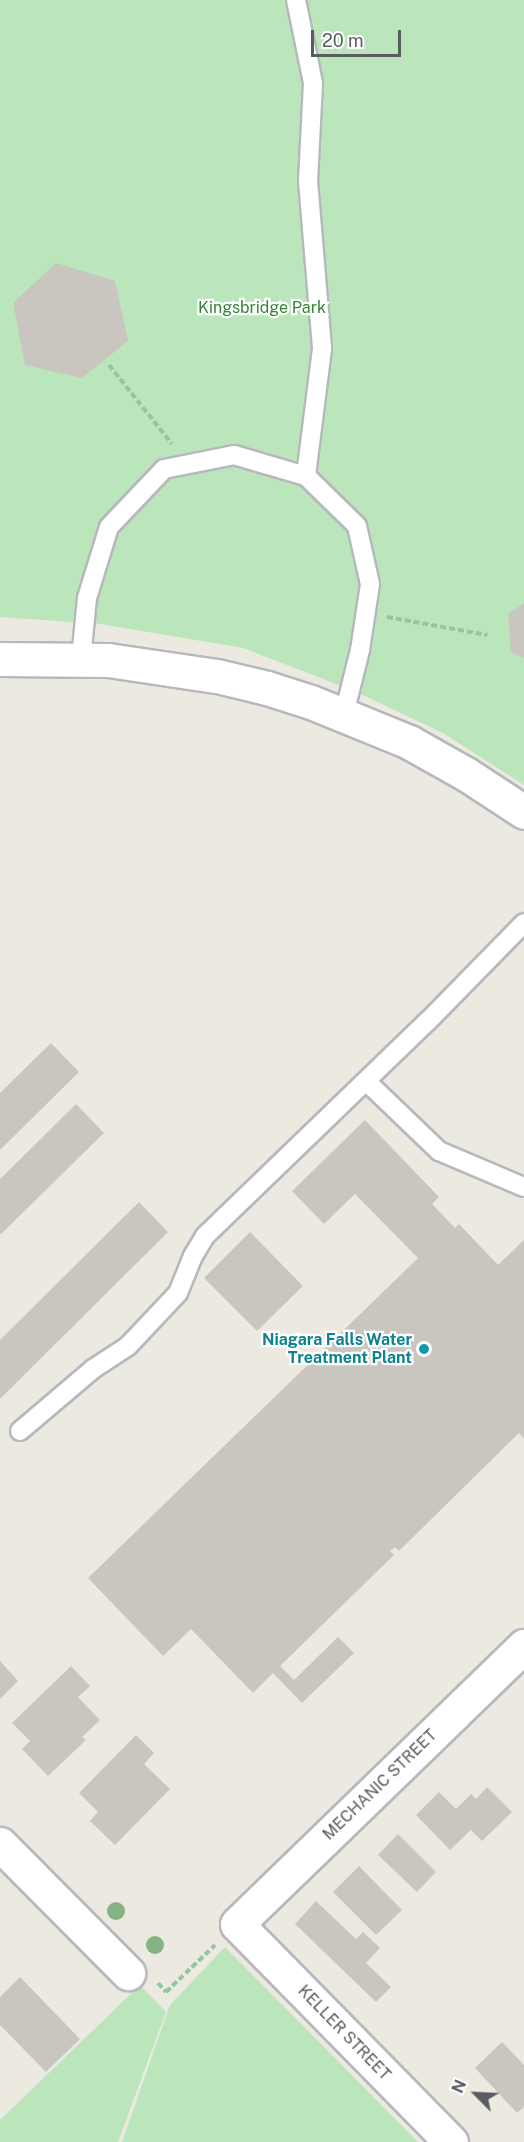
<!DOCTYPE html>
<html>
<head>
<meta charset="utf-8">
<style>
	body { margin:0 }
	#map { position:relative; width:524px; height:2142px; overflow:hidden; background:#eceae0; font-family:"Public Sans",sans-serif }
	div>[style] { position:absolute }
	.green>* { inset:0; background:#bbe5bb }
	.building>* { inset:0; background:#c9c6bf }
	.path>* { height:4px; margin-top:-2px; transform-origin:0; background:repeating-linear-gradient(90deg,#93c6a2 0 6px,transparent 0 9px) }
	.roads { filter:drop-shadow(2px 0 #b6b8bd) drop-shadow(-2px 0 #b6b8bd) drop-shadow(0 2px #b6b8bd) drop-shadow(0 -2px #b6b8bd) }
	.lane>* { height:18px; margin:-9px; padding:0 9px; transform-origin:9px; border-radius:9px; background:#fff }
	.street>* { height:33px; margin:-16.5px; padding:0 16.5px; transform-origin:16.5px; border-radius:16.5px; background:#fff }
	.secondary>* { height:33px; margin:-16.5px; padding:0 16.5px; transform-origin:16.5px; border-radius:16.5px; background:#fff }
	.trees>* { width:18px; height:18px; margin:-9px; border-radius:50%; background:#86b383 }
	.dots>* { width:16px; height:16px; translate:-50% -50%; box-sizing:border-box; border:3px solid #fff; border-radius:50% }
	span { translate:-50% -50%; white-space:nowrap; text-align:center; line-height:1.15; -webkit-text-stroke:4.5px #fff; paint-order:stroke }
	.park-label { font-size:16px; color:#328637 }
	.culture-label { font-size:16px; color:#0d838f; font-weight:700 }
	.right { translate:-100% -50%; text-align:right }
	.street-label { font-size:16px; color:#595c61 }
	.north { position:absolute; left:446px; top:2064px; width:60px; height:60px; -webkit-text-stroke:4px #fff; paint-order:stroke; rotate:294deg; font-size:16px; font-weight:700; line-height:24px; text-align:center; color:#595c61 }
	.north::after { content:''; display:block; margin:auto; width:21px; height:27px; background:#595c61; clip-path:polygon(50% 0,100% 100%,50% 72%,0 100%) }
	.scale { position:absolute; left:311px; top:30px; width:90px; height:27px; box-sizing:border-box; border:3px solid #595c61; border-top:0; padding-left:8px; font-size:18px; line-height:21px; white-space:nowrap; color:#595c61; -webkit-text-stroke:4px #fff; paint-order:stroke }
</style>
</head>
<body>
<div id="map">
	<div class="green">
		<div style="clip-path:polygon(0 0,524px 0,524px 785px,443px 733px,354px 691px,243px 648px,100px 624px,0 617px)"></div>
		<div style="clip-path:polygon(225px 1947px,418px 2142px,122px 2142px,170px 2005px)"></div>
		<div style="clip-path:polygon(140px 1985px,166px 2012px,118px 2142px,0 2142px,0 2120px)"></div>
	</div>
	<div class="building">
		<div style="clip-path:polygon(56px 263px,115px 281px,128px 341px,82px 378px,25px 365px,13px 303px)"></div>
		<div style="clip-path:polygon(524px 603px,524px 658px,511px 652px,508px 614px)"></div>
		<div style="clip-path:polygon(51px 1043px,79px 1072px,0 1150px,0 1093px)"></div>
		<div style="clip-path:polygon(76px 1104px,104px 1133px,0 1235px,0 1179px)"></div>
		<div style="clip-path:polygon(365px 1120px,439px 1197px,432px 1204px,455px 1228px,459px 1224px,498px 1265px,524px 1240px,524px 1439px,519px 1433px,399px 1551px,395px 1547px,390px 1551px,394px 1555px,280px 1666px,294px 1680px,338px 1637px,354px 1653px,302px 1703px,273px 1673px,253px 1693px,191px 1629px,163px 1656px,88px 1578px,418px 1258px,355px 1194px,324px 1224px,292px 1191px)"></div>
		<div style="clip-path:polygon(139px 1202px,168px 1232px,0 1399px,0 1340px)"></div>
		<div style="clip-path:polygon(250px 1232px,303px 1286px,257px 1331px,204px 1278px)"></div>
		<div style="clip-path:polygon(0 1661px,18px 1681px,0 1699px)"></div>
		<div style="clip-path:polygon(71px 1666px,90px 1686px,78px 1697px,100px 1720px,82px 1737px,86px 1740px,48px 1776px,22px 1749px,30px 1741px,12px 1723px)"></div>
		<div style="clip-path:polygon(136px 1735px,154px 1753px,144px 1764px,170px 1789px,115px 1845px,90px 1821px,98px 1812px,79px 1793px)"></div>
		<div style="clip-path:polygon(487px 1787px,512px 1812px,482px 1841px,471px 1830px,450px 1850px,416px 1815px,439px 1792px,456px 1809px,471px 1794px,476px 1799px)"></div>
		<div style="clip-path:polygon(398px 1834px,436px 1872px,417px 1892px,378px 1855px)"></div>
		<div style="clip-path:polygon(359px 1866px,402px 1910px,376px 1935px,333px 1892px)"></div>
		<div style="clip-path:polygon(316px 1901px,356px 1939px,363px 1932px,380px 1948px,366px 1963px,391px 1987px,376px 2002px,295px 1924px)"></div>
		<div style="clip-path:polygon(20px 1977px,80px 2039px,46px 2072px,0 2025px,0 1997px)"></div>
		<div style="clip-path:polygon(502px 2042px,524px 2065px,524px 2107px,517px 2113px,475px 2068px)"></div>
	</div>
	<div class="path">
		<div style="left:109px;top:365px;width:101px;rotate:51.4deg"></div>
		<div style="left:387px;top:617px;width:102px;rotate:10.2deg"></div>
		<div style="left:158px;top:1983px;width:12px;rotate:48deg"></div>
		<div style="left:166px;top:1992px;width:68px;rotate:-43.8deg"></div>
	</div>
	<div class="roads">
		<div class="lane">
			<div style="left:296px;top:0;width:85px;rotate:78.4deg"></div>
			<div style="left:313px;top:83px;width:98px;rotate:92.9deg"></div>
			<div style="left:308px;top:181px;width:169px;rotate:85.2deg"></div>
			<div style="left:322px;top:349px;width:128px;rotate:97.2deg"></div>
			<div style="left:81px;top:659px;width:61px;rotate:-84.4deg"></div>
			<div style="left:87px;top:598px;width:74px;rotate:-72.8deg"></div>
			<div style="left:109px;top:527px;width:80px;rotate:-46.5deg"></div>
			<div style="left:164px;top:469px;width:71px;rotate:-11.3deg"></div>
			<div style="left:234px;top:455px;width:75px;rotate:16.3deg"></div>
			<div style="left:306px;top:476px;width:71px;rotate:44.4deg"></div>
			<div style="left:357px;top:526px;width:59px;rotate:77.4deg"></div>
			<div style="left:370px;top:584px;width:67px;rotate:98.6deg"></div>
			<div style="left:360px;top:650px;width:66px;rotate:104deg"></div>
			<div style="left:366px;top:1081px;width:101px;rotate:43.8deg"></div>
			<div style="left:439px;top:1151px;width:92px;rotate:23deg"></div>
			<div style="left:20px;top:1431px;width:96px;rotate:-40.3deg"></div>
			<div style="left:93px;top:1369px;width:42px;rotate:-33.3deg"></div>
			<div style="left:128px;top:1346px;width:73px;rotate:-46.7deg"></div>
			<div style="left:178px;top:1293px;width:40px;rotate:-68deg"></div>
			<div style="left:193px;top:1256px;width:23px;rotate:-59deg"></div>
			<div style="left:205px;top:1236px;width:310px;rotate:-44deg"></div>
			<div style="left:428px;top:1021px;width:137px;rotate:-45.6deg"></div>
		</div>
		<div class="street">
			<div style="left:0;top:1844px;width:182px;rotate:45.2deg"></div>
			<div style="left:451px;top:2142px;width:305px;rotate:-134.5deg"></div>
			<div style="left:237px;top:1924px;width:400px;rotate:-44.1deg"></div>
		</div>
		<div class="secondary">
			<div style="left:0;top:659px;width:108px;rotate:0.5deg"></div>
			<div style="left:108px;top:660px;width:110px;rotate:8.4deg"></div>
			<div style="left:217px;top:676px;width:51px;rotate:13.5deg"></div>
			<div style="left:267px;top:688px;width:46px;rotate:17.7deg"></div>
			<div style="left:311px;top:702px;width:106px;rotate:22.2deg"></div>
			<div style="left:409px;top:742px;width:65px;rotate:29.3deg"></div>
			<div style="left:466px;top:774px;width:69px;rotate:33.2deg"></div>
		</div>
	</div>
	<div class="trees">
		<div style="left:116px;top:1911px"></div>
		<div style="left:155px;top:1945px"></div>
	</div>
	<div class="dots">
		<div style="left:424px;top:1349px;background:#0f9aa8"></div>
	</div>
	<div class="park-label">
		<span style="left:262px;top:308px">Kingsbridge Park</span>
	</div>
	<div class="culture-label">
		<span class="right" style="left:412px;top:1349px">Niagara Falls Water<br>Treatment Plant</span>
	</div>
	<div class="street-label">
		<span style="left:380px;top:1785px;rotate:-44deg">MECHANIC STREET</span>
		<span style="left:344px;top:2033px;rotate:46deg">KELLER STREET</span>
	</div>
	<div class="north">N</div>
	<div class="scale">20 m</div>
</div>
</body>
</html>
